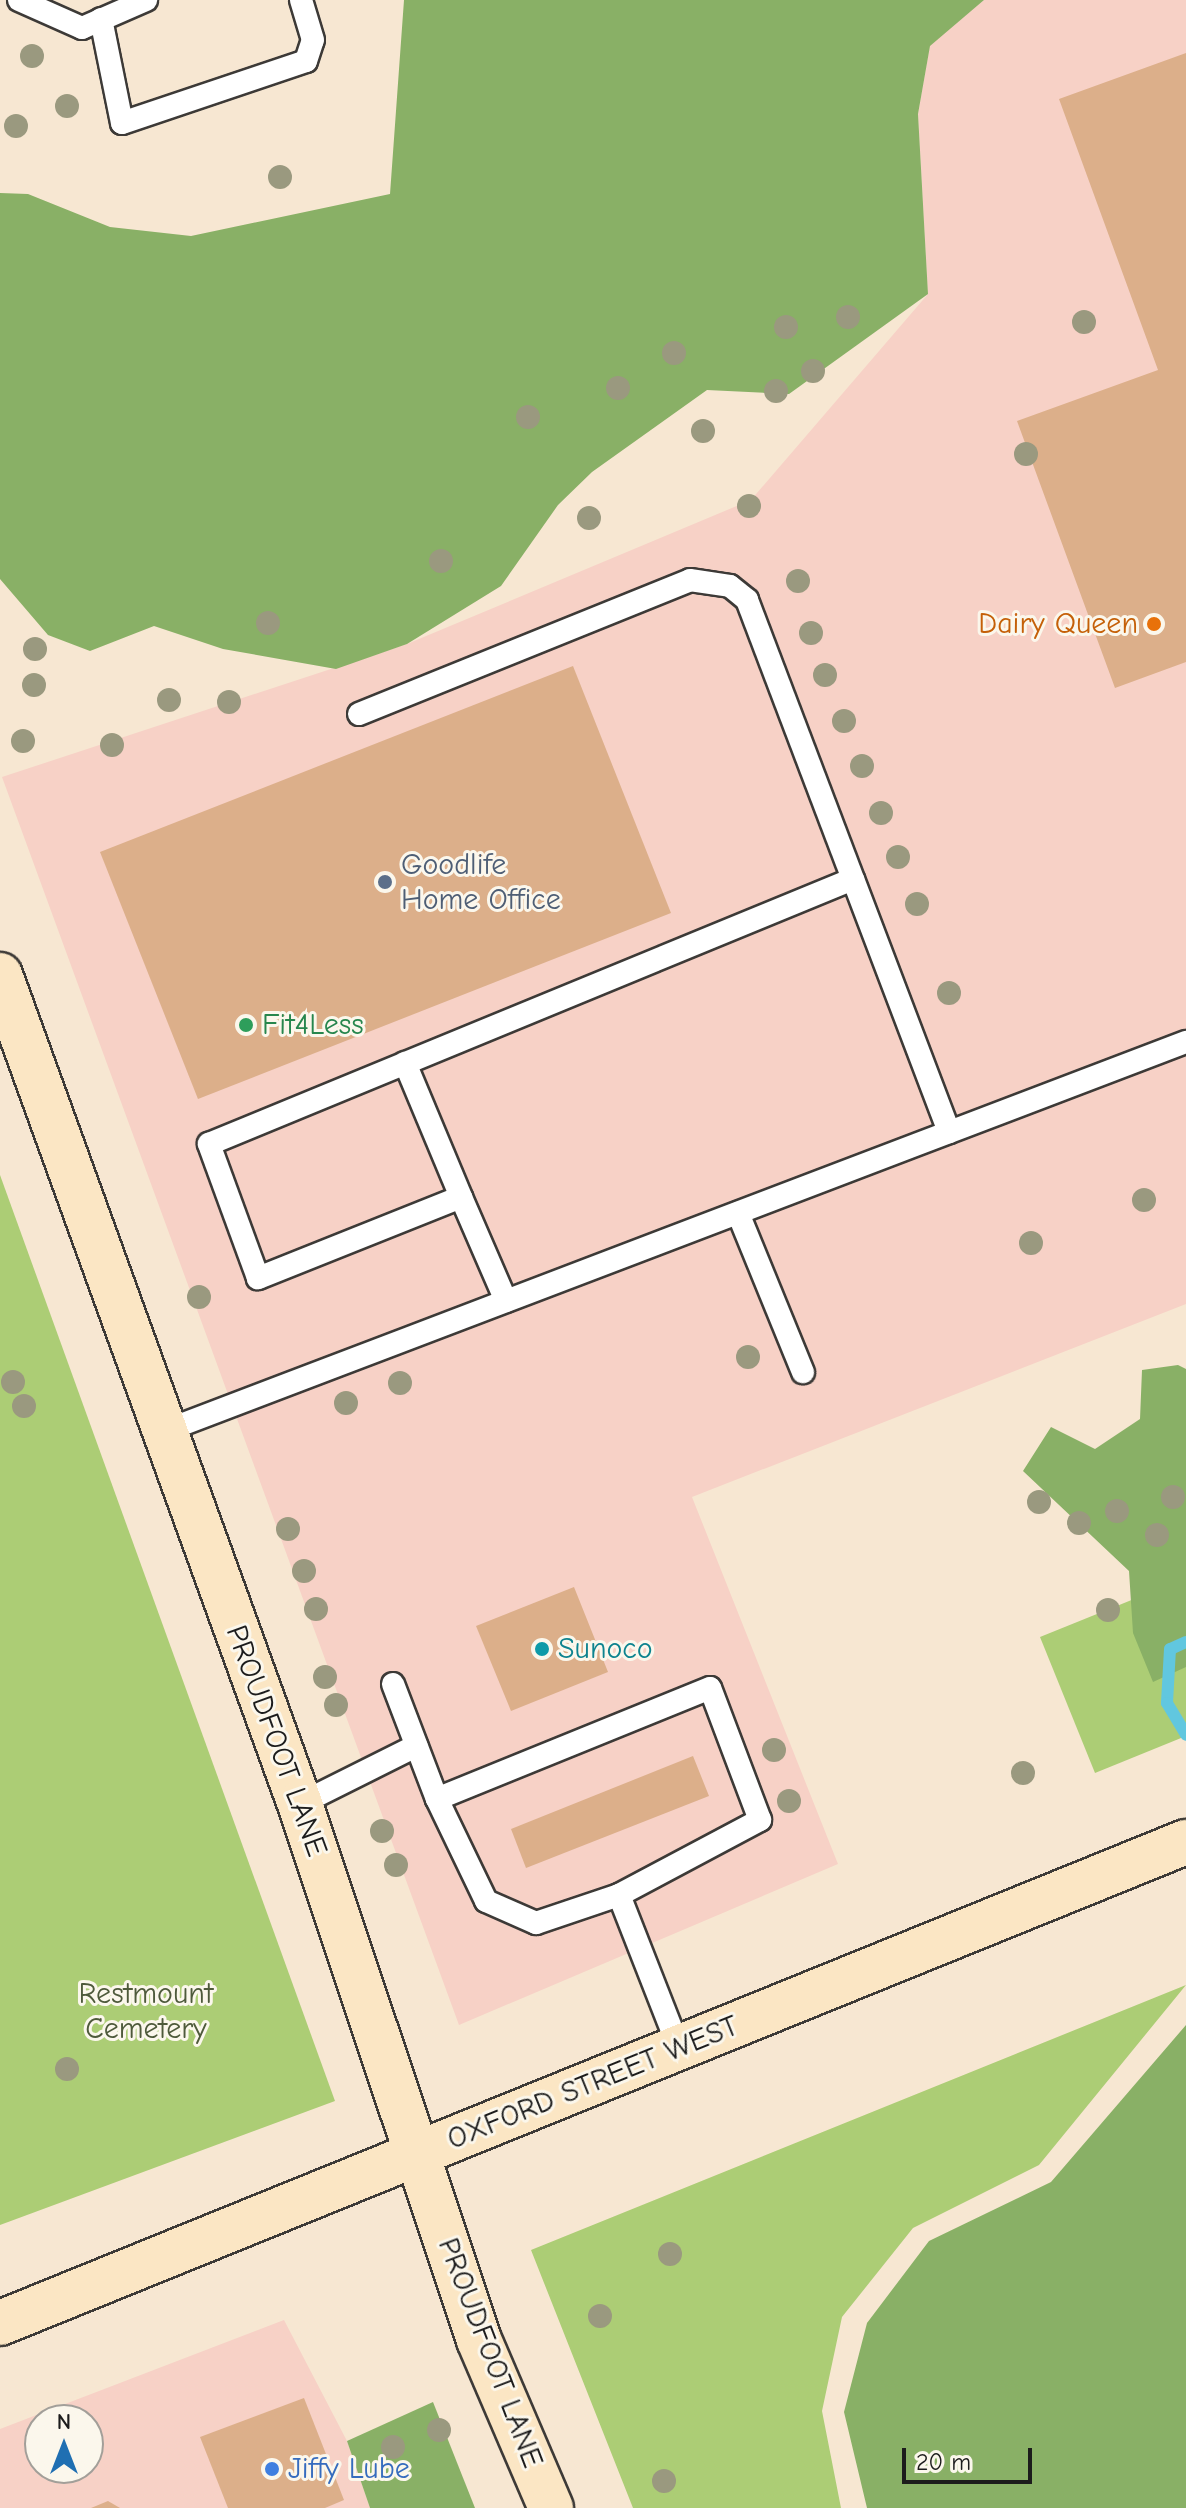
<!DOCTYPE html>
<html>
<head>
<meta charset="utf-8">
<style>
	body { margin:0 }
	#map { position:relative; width:1186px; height:2508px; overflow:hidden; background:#f7e7d2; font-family:"Comic Neue",sans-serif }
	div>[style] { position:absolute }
	.built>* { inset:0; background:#f7d1c6 }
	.green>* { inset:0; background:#accd75 }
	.forest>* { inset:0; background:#89b066 }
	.stream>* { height:12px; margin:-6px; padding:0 6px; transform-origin:6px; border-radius:6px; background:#61c7df }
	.building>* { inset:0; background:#dcaf8a }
	.roads { filter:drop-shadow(2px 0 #3d3a37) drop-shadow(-2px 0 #3d3a37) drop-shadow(0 2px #3d3a37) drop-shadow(0 -2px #3d3a37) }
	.lane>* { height:22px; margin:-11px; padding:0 11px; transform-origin:11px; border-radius:11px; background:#fff }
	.secondary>* { height:44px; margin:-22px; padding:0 22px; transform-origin:22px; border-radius:22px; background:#fbe6c4 }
	.trees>* { width:24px; height:24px; margin:-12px; border-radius:50%; background:#9a997f }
	.dots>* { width:22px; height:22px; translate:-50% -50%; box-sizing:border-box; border:4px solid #fbf7ec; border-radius:50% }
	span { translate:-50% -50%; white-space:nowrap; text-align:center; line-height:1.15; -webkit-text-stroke:6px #fbf7ec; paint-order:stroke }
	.food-label { font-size:30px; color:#c56008 }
	.right { translate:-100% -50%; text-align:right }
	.service-label { font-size:30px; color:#4e5e75 }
	.left { translate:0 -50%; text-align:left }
	.leisure-label { font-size:30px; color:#27864d }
	.culture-label { font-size:30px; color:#0d838f }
	.street-label { font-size:30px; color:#1c1c1c }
	.park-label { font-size:30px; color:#4e5a3b }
	.shop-label { font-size:30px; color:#366cbe }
	.north { position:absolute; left:24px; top:2404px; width:80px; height:80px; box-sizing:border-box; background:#fbf7ec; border:2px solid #a29f99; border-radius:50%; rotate:0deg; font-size:22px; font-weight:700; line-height:32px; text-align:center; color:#1c1c1c }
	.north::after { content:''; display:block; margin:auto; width:28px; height:36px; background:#1f6fb2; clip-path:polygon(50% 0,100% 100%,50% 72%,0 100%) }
	.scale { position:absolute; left:902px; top:2448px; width:130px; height:36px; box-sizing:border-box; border:4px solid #1c1c1c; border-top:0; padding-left:10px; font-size:24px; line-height:28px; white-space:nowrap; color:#1c1c1c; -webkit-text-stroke:6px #fbf7ec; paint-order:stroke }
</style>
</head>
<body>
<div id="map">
	<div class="built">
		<div style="clip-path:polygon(984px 0,1186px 0,1186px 1304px,692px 1497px,838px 1864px,459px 2025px,2px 777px,407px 644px,751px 500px,928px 294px,918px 114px,930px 45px)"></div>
		<div style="clip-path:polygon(evenodd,284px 2320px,347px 2441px,370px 2508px,0 2508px,0 2429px,284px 2320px,40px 2420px,88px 2420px,88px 2468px,40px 2468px,40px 2420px)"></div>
	</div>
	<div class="green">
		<div style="clip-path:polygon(0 1175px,335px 2101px,0 2225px)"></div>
		<div style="clip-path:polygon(1186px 1578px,1186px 1736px,1095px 1773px,1040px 1637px)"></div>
		<div style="clip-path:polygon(1186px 1985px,1039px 2165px,913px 2228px,842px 2317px,822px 2411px,841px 2508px,633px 2508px,531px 2250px)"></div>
	</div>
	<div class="forest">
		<div style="clip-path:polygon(404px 0,984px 0,930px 46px,918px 114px,928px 294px,789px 394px,707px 390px,592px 472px,558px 505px,501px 586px,407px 644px,336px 669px,223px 649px,154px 626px,90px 651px,48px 635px,0 579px,0 193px,28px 194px,110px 227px,191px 236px,390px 194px)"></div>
		<div style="clip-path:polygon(1178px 1365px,1186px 1369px,1186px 1667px,1153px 1682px,1133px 1633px,1129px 1571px,1023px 1471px,1051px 1427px,1095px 1449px,1140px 1419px,1142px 1370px)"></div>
		<div style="clip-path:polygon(1186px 2025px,1186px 2508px,867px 2508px,844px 2412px,867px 2323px,929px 2241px,1051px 2182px)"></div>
		<div style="clip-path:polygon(433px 2402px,475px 2508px,370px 2508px,347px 2441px)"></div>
	</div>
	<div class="stream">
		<div style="left:1186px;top:1642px;width:17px;rotate:156deg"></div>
		<div style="left:1170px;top:1649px;width:54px;rotate:93.2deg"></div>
		<div style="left:1167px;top:1703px;width:37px;rotate:59deg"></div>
	</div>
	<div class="building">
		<div style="clip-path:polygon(1186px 53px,1186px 662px,1115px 688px,1017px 421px,1158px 370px,1059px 99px)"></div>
		<div style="clip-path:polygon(573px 666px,671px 913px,198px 1099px,100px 852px)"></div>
		<div style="clip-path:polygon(574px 1587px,608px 1672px,511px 1711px,476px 1626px)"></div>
		<div style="clip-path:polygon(693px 1756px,709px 1796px,526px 1868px,511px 1829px)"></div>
		<div style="clip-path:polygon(304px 2398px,344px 2500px,325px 2508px,228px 2508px,200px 2437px)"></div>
		<div style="clip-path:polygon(108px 2501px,120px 2508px,91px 2508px)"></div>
	</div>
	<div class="roads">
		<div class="lane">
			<div style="left:19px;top:0;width:69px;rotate:24deg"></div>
			<div style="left:82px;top:28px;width:70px;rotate:-23.6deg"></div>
			<div style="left:101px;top:19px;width:106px;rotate:78.6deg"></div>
			<div style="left:122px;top:123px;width:194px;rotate:-18.6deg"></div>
			<div style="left:306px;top:61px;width:22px;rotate:-72deg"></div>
			<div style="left:313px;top:40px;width:42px;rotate:-106.7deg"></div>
			<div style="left:359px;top:714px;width:357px;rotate:-22deg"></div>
			<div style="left:690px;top:580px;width:40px;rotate:8.5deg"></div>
			<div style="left:730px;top:586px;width:22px;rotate:39deg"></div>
			<div style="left:747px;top:600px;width:298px;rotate:69.2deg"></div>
			<div style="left:405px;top:1063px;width:145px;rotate:67.3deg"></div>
			<div style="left:738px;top:1213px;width:172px;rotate:67.8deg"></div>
			<div style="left:506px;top:1301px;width:113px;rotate:-113.4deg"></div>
			<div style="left:461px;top:1197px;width:219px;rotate:158.2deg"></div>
			<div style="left:258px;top:1278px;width:143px;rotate:-110.1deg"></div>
			<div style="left:209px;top:1144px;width:696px;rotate:-22.37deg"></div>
			<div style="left:853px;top:879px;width:271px;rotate:69.2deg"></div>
			<div style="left:165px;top:1431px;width:1093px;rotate:-20.86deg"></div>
			<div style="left:393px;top:1684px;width:123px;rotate:69.1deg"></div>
			<div style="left:437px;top:1799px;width:113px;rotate:64.3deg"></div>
			<div style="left:486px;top:1901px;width:55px;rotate:23.7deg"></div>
			<div style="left:536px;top:1923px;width:88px;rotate:-18.6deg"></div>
			<div style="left:619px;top:1895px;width:160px;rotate:-28deg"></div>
			<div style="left:760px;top:1820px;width:141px;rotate:-110.7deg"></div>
			<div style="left:710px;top:1688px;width:295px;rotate:157.9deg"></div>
			<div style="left:300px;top:1804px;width:130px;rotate:-26.6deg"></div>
			<div style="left:619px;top:1895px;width:164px;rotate:68.6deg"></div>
		</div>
		<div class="secondary">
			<div style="left:0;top:975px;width:882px;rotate:70.11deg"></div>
			<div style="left:300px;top:1804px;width:565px;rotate:71.53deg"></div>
			<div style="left:479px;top:2340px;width:183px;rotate:66.8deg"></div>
			<div style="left:0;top:2323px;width:1280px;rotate:-22.08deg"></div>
		</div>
	</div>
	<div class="trees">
		<div style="left:32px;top:56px"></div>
		<div style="left:67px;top:106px"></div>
		<div style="left:16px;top:126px"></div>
		<div style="left:280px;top:177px"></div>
		<div style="left:848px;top:317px"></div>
		<div style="left:1084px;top:322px"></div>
		<div style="left:786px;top:327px"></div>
		<div style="left:674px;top:353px"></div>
		<div style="left:813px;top:371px"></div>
		<div style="left:618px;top:388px"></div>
		<div style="left:776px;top:391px"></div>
		<div style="left:528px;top:417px"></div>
		<div style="left:703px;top:431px"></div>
		<div style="left:1026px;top:454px"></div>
		<div style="left:749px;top:506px"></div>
		<div style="left:589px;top:518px"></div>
		<div style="left:441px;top:561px"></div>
		<div style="left:798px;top:581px"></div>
		<div style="left:268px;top:623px"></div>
		<div style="left:811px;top:633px"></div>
		<div style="left:35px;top:649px"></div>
		<div style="left:825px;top:675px"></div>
		<div style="left:34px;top:685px"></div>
		<div style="left:169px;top:700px"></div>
		<div style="left:229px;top:702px"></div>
		<div style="left:844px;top:721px"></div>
		<div style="left:23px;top:741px"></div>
		<div style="left:112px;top:745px"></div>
		<div style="left:862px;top:766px"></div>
		<div style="left:881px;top:813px"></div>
		<div style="left:898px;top:857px"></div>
		<div style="left:917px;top:904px"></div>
		<div style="left:949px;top:993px"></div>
		<div style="left:1144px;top:1200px"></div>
		<div style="left:1031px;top:1243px"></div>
		<div style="left:199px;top:1297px"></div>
		<div style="left:748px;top:1357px"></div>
		<div style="left:13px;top:1382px"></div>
		<div style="left:400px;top:1383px"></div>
		<div style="left:346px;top:1403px"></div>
		<div style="left:24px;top:1406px"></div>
		<div style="left:1173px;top:1497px"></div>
		<div style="left:1039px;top:1502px"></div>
		<div style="left:1117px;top:1511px"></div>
		<div style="left:1079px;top:1523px"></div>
		<div style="left:288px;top:1529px"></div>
		<div style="left:1157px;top:1535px"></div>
		<div style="left:304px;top:1571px"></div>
		<div style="left:316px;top:1609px"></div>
		<div style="left:1108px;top:1610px"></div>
		<div style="left:325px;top:1677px"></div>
		<div style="left:336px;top:1705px"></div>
		<div style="left:774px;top:1750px"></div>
		<div style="left:1023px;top:1773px"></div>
		<div style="left:789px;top:1801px"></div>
		<div style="left:382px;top:1831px"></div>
		<div style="left:396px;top:1865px"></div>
		<div style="left:67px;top:2069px"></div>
		<div style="left:670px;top:2254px"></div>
		<div style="left:600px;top:2316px"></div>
		<div style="left:439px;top:2430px"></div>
		<div style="left:393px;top:2447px"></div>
		<div style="left:664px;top:2481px"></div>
	</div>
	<div class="dots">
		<div style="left:1154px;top:624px;background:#e8710a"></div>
		<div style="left:385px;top:882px;background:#5c6f8a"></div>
		<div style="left:246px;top:1025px;background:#2e9e5b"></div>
		<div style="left:542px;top:1649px;background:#0f9aa8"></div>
		<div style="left:272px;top:2469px;background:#3f7fe0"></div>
	</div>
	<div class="food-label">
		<span class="right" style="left:1138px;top:624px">Dairy Queen</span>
	</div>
	<div class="service-label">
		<span class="left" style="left:401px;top:882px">Goodlife<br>Home Office</span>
	</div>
	<div class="leisure-label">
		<span class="left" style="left:262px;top:1025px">Fit4Less</span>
	</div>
	<div class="culture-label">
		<span class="left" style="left:558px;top:1649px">Sunoco</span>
	</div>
	<div class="street-label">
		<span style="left:276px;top:1741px;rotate:70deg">PROUDFOOT LANE</span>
		<span style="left:593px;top:2083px;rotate:-22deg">OXFORD STREET WEST</span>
		<span style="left:490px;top:2353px;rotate:69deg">PROUDFOOT LANE</span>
	</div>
	<div class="park-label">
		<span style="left:146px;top:2011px">Restmount<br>Cemetery</span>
	</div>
	<div class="shop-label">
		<span class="left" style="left:288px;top:2469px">Jiffy Lube</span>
	</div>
	<div class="north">N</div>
	<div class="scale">20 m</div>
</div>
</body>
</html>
